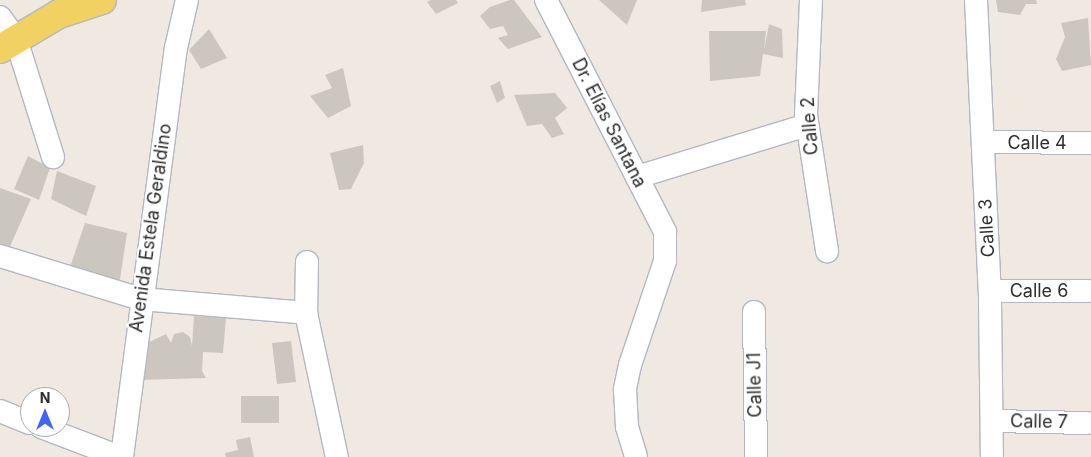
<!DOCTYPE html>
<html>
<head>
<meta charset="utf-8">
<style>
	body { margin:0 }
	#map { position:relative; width:1091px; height:457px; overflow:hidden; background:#efe9e1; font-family:Inter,sans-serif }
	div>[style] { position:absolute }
	.building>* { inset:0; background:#cbc7bf }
	.roads { filter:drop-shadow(1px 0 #b4b7c1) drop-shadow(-1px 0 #b4b7c1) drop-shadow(0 1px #b4b7c1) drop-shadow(0 -1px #b4b7c1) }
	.minor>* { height:22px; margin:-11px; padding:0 11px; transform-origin:11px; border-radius:11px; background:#fff }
	.major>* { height:28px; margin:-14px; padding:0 14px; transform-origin:14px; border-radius:14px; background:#f2d163 }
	span { translate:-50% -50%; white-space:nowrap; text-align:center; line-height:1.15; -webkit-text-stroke:4px #fff; paint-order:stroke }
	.street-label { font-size:18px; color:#2e2e2e }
	.north { position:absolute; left:20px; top:387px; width:50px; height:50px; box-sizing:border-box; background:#fff; border:1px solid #ababab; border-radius:50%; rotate:0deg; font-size:14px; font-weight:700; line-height:20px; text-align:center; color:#2e2e2e }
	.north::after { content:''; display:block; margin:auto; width:18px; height:22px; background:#4264fb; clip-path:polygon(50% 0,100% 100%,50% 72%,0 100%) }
</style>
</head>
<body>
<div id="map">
	<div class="building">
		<div style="clip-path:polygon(431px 0,456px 0,458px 3px,436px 14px,427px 2px)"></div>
		<div style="clip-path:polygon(510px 0,514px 0,542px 37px,508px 49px,498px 38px,508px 35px,503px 26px,490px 29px,480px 16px,490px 7px)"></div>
		<div style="clip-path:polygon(599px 0,637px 0,627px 25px)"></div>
		<div style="clip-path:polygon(702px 0,745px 0,746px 5px,701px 12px)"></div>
		<div style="clip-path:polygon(996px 0,1036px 0,1037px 4px,1026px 4px,1020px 15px,998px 12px)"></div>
		<div style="clip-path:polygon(1088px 18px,1091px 65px,1062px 71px,1056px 59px,1065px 37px,1061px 23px)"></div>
		<div style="clip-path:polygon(769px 24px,782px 29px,783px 58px,763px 54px,760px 76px,710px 81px,709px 31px,766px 31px,764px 50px)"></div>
		<div style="clip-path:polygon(209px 29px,227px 58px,201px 69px,189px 50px)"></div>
		<div style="clip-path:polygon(343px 68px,351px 106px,328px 118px,310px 96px,332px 88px,325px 75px)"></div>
		<div style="clip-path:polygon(500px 81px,505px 98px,497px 103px,490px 86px)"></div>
		<div style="clip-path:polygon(555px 93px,567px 108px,555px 118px,564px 134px,552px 138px,542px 124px,527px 126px,514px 95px)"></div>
		<div style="clip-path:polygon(363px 145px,364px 163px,351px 189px,339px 190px,330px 153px)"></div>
		<div style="clip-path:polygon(28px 156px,50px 168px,39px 200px,14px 189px)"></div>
		<div style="clip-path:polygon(57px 171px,96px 186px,86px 216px,51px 199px)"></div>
		<div style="clip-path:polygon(0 188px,31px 199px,8px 251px,0 250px)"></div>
		<div style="clip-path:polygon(85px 223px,127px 233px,119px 286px,69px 270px)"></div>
		<div style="clip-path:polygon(194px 316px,226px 318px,223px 353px,203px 352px,202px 371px,206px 378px,139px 380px,136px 355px,148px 349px,145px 344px,166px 334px,171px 343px,174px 334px,183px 332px,190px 337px,192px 346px)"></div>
		<div style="clip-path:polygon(291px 341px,296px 382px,277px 384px,272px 343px)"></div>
		<div style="clip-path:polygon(241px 396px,279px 396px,279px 423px,241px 423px)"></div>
		<div style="clip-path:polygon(250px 437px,254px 457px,226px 457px,225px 453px,238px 450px,236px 440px)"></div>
	</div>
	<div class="roads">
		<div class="minor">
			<div style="left:546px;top:0;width:261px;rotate:62.8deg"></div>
			<div style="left:665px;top:232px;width:29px;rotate:90deg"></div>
			<div style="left:665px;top:261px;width:110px;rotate:108.6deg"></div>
			<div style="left:630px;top:365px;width:25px;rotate:102deg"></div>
			<div style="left:625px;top:389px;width:38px;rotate:87deg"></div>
			<div style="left:627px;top:427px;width:31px;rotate:73deg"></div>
			<div style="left:811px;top:0;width:115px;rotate:92.5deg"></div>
			<div style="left:806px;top:115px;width:138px;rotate:81.2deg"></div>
			<div style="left:976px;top:0;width:301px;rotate:87.3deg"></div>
			<div style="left:990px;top:301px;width:156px;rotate:89.3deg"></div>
			<div style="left:0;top:17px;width:27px;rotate:54deg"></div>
			<div style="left:16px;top:39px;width:124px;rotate:72.6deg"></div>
			<div style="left:983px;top:142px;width:108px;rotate:0.5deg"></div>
			<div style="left:637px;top:177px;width:178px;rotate:-17deg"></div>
			<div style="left:0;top:256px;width:147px;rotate:17deg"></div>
			<div style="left:141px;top:299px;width:166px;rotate:4.8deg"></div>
			<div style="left:307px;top:262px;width:51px;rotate:91.1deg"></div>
			<div style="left:306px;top:313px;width:147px;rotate:77.9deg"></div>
			<div style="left:990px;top:291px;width:98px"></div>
			<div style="left:754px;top:312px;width:145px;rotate:89.2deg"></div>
			<div style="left:0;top:411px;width:32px;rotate:22deg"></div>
			<div style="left:992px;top:421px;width:95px;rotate:1.2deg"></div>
			<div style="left:41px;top:427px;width:85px;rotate:20.8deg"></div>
			<div style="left:122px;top:457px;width:413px;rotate:-82.5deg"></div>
			<div style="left:176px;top:48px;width:49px;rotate:-77.1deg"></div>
		</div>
		<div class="major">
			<div style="left:0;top:49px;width:69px;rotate:-30.7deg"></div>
			<div style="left:59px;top:14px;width:45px;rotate:-18deg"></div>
		</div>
	</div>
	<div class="street-label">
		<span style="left:609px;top:123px;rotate:63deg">Dr. Elías Santana</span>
		<span style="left:810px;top:126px;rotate:-94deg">Calle 2</span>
		<span style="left:1037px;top:143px">Calle 4</span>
		<span style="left:151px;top:228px;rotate:-82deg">Avenida Estela Geraldino</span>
		<span style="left:987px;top:228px;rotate:-93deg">Calle 3</span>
		<span style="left:1039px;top:291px">Calle 6</span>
		<span style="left:755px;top:385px;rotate:-91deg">Calle J1</span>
		<span style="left:1039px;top:422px;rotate:1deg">Calle 7</span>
	</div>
	<div class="north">N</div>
</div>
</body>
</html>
